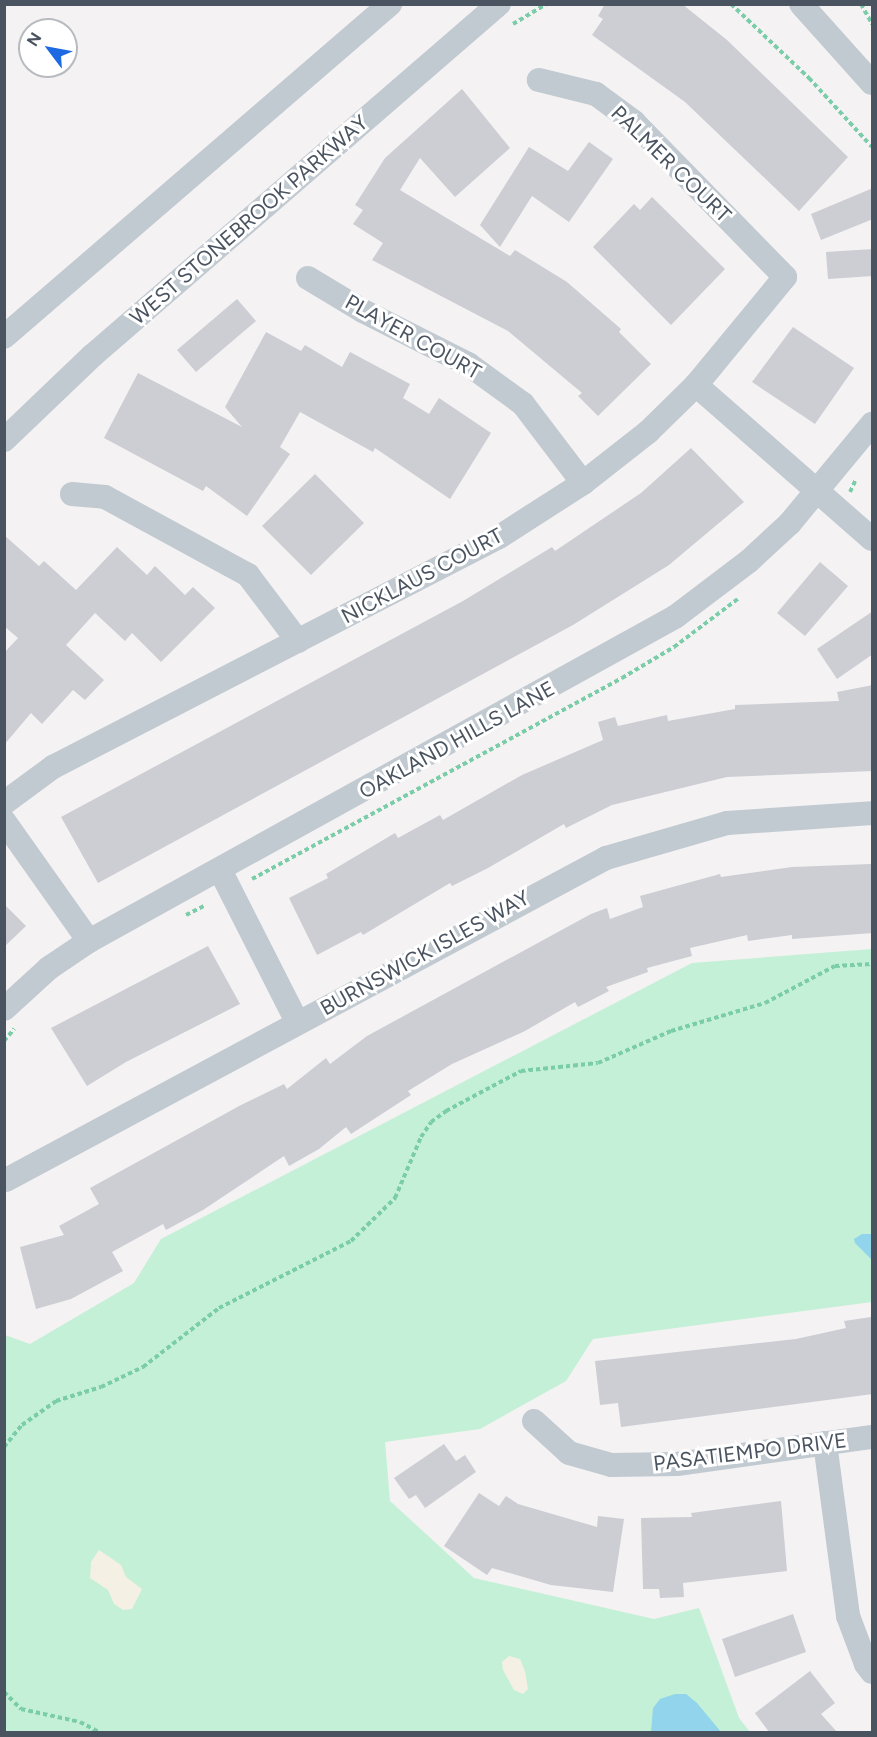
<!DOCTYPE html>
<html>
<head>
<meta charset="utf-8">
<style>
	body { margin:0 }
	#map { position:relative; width:877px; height:1737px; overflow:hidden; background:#f4f2f2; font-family:Figtree,sans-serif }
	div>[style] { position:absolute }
	.green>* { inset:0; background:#c3f0d6 }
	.sand>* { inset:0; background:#f4f0e4 }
	.water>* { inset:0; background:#91d4eb }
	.building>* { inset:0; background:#ccced4 }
	.path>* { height:4px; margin-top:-2px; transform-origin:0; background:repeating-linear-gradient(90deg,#7bcda9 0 4.5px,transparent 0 7.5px) }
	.minor>* { height:24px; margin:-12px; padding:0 12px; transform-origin:12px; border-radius:12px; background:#c1c9d1 }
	span { translate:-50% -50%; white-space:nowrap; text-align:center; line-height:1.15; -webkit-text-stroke:6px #fff; paint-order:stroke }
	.street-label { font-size:21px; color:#4a5460 }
	.frame { position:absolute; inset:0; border:6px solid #4a5460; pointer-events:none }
	.north { position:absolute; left:18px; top:18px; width:60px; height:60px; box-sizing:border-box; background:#fff; border:2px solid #b7bbbf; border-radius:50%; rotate:302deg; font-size:16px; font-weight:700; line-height:24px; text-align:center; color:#4a5460 }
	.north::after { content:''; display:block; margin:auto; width:21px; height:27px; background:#1e6ae3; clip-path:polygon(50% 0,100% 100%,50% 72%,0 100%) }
</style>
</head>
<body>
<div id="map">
	<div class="green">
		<div style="clip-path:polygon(872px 949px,872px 1302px,593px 1339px,566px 1381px,480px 1429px,385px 1442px,390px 1501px,474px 1578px,654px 1619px,699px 1608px,739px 1718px,750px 1732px,5px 1732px,5px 1335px,30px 1344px,134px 1283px,161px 1239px,692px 963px)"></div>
	</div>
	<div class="sand">
		<div style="clip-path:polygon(99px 1550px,121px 1565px,126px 1577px,142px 1589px,132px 1609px,123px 1610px,114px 1604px,108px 1590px,90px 1578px,91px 1562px)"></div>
		<div style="clip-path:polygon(509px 1656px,520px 1659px,525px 1671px,528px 1689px,523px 1694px,514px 1690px,503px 1670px,502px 1662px)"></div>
	</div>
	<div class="water">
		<div style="clip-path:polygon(862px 1234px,872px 1234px,872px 1260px,855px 1243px,854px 1239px)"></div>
		<div style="clip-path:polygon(675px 1694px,686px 1694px,697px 1703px,721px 1732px,651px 1732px,653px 1708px,660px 1699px)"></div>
	</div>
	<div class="building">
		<div style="clip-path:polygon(605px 4px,682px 4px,727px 40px,848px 157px,799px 211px,685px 102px,592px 35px,603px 19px,598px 16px)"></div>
		<div style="clip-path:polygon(462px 89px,510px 148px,455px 197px,420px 158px,400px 190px,510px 256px,515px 250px,567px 282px,621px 329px,619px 332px,651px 364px,598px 416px,578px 396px,582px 393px,508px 331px,372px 260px,383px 243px,353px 224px,363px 210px,355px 205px,385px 158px)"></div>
		<div style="clip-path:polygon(589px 142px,613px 159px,569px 222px,532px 196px,500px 247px,480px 225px,529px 147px,568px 171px)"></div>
		<div style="clip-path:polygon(873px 188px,873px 219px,821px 240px,811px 214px)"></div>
		<div style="clip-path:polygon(652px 197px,725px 269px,671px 325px,593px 247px,634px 204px,640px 210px)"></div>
		<div style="clip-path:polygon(873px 249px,873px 276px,828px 279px,826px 252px)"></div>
		<div style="clip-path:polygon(237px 299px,256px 321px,196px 372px,177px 350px)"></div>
		<div style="clip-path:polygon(793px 327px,854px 368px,815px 424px,752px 382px)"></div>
		<div style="clip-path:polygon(266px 332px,301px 351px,305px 345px,342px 367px,350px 352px,410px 384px,403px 398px,429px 414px,439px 398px,491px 433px,450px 499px,375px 448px,373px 452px,300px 412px,280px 447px,290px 454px,247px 516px,206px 486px,203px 491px,104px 438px,138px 373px,242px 427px,225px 407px)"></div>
		<div style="clip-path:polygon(691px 448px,744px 502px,669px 565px,573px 625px,98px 883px,61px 817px,463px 601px,552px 547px,555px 551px,641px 493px)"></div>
		<div style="clip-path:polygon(315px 474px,364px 523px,311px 575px,262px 526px)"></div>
		<div style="clip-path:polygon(4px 535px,39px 566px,44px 561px,76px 590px,117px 547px,147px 575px,155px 566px,185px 595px,193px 587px,215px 608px,161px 662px,132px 633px,125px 641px,95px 613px,66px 645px,104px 680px,85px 700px,73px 690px,42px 724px,31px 713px,4px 745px,4px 653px,18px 638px,4px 626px)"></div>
		<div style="clip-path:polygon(820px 562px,848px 586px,805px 636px,777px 613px)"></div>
		<div style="clip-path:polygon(873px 611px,873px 654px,837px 679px,817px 649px)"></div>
		<div style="clip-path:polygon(873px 685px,873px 771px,727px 777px,612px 805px,566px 828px,564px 824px,488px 868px,452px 886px,450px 883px,363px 935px,361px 932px,317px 955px,289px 898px,328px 878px,326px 874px,395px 833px,398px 838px,440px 815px,443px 820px,522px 775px,603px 740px,598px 722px,615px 717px,618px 726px,667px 715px,668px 721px,735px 709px,735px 705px,839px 701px,837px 692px)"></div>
		<div style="clip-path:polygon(871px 864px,873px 933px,792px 939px,792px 935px,748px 941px,747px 935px,690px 948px,692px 956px,647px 968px,648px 972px,606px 987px,609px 991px,578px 1007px,575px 1002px,525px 1031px,452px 1064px,408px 1091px,411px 1095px,351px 1134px,346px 1127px,319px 1149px,289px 1166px,284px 1156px,203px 1210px,166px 1230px,163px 1224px,112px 1252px,123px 1271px,71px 1299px,36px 1309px,20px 1247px,64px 1235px,59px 1226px,99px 1204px,90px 1188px,241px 1105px,284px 1084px,287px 1089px,326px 1058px,330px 1064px,367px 1036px,591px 914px,607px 908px,610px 919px,643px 907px,640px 896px,720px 874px,721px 877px,792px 867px)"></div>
		<div style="clip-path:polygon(4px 904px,26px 926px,4px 947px)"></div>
		<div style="clip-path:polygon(208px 946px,240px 1004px,126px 1062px,87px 1086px,51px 1028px)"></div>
		<div style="clip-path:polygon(871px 1317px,873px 1394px,621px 1427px,618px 1403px,600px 1405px,595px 1361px,796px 1339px,846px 1328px,844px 1321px)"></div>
		<div style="clip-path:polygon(444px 1444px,456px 1461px,465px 1455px,476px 1472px,425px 1508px,416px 1495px,409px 1499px,394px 1478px)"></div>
		<div style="clip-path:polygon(479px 1493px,499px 1506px,506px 1496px,518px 1504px,597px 1527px,598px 1516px,624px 1519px,613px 1592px,551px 1585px,492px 1568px,487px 1575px,444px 1546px)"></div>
		<div style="clip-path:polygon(781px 1501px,787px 1571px,683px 1583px,684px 1597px,660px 1598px,659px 1589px,643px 1589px,641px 1518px,692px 1517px,691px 1513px)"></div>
		<div style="clip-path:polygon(793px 1614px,806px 1652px,735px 1677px,722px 1639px)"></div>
		<div style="clip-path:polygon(810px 1671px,835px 1703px,821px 1714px,837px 1732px,769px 1732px,755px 1713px)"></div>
	</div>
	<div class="path">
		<div style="left:731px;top:4px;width:108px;rotate:43.5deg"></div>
		<div style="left:809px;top:78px;width:93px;rotate:47.6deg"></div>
		<div style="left:861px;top:4px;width:23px;rotate:61deg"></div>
		<div style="left:513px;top:24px;width:39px;rotate:-31deg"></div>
		<div style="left:850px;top:492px;width:14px;rotate:-65deg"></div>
		<div style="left:252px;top:879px;width:421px;rotate:-28.5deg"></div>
		<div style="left:622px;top:678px;width:61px;rotate:-30.8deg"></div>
		<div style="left:674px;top:647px;width:81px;rotate:-37deg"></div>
		<div style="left:186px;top:915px;width:20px;rotate:-27deg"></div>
		<div style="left:4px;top:1041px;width:16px;rotate:-50deg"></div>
		<div style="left:4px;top:1447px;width:28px;rotate:-51deg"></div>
		<div style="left:22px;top:1425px;width:42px;rotate:-35.2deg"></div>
		<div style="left:56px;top:1401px;width:47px;rotate:-17.3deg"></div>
		<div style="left:101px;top:1387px;width:47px;rotate:-25.5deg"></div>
		<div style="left:143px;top:1367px;width:96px;rotate:-37.8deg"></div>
		<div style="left:219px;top:1308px;width:148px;rotate:-26.9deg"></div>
		<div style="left:351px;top:1241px;width:62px;rotate:-44.3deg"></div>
		<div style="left:395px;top:1198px;width:66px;rotate:-66.9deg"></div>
		<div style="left:421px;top:1137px;width:18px;rotate:-56deg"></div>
		<div style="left:431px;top:1122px;width:19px;rotate:-36deg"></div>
		<div style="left:446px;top:1111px;width:85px;rotate:-28.1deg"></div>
		<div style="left:521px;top:1071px;width:77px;rotate:-5.9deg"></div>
		<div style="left:598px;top:1063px;width:80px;rotate:-23.7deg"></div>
		<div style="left:671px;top:1031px;width:98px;rotate:-16.6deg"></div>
		<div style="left:765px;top:1003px;width:79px;rotate:-27.9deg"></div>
		<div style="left:835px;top:966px;width:37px;rotate:-3deg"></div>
		<div style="left:4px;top:1692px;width:24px;rotate:45deg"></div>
		<div style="left:21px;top:1709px;width:60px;rotate:12.4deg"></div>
		<div style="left:80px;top:1722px;width:21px;rotate:28deg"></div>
	</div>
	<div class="minor">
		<div style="left:801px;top:4px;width:106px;rotate:48.1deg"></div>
		<div style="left:308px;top:278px;width:64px;rotate:31deg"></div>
		<div style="left:363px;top:311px;width:118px;rotate:26.8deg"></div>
		<div style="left:468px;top:364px;width:68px;rotate:36deg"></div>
		<div style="left:523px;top:404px;width:99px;rotate:52.8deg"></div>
		<div style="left:4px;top:337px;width:510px;rotate:-40.78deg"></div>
		<div style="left:696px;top:385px;width:234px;rotate:41.2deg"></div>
		<div style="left:4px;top:440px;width:122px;rotate:-43.7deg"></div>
		<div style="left:92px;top:356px;width:538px;rotate:-40.86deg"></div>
		<div style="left:72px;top:494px;width:33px;rotate:5deg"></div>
		<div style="left:105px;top:497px;width:163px;rotate:28.6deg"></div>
		<div style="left:248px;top:575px;width:83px;rotate:52.9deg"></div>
		<div style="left:4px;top:803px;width:61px;rotate:-36.3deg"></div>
		<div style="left:53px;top:767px;width:502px;rotate:-27.28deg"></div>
		<div style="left:499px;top:537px;width:100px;rotate:-32.7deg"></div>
		<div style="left:583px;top:483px;width:83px;rotate:-38.1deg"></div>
		<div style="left:648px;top:432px;width:67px;rotate:-44.4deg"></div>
		<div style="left:696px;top:385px;width:140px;rotate:-50.5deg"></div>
		<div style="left:785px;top:277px;width:216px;rotate:-134.3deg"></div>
		<div style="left:634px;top:122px;width:47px;rotate:-143.6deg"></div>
		<div style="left:596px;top:94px;width:59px;rotate:-166.2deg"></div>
		<div style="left:4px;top:821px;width:147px;rotate:54.7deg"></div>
		<div style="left:220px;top:870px;width:170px;rotate:63.1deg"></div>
		<div style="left:4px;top:1009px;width:61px;rotate:-42.3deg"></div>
		<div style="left:49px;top:968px;width:48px;rotate:-34deg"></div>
		<div style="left:89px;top:941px;width:670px;rotate:-28.94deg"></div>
		<div style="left:675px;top:617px;width:93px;rotate:-37.1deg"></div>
		<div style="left:749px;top:561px;width:56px;rotate:-42.8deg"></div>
		<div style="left:790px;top:523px;width:129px;rotate:-50.4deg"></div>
		<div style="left:6px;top:1180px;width:681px;rotate:-28.22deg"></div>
		<div style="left:606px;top:858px;width:126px;rotate:-16.1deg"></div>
		<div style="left:727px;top:823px;width:145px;rotate:-3.9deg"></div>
		<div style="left:534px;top:1421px;width:47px;rotate:42.4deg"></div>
		<div style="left:569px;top:1453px;width:44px;rotate:15.9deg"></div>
		<div style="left:611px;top:1465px;width:66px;rotate:-0.9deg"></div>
		<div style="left:677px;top:1464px;width:197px;rotate:-7.9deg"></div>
		<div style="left:825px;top:1443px;width:175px;rotate:82.4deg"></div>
		<div style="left:848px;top:1616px;width:51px;rotate:69.4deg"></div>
		<div style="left:866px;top:1664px;width:10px;rotate:53deg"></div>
	</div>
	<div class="street-label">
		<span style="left:671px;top:164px;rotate:44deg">PALMER COURT</span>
		<span style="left:249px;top:220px;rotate:-41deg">WEST STONEBROOK PARKWAY</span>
		<span style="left:413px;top:337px;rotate:29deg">PLAYER COURT</span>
		<span style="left:422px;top:576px;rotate:-28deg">NICKLAUS COURT</span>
		<span style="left:457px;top:740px;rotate:-29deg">OAKLAND HILLS LANE</span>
		<span style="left:425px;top:953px;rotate:-29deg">BURNSWICK ISLES WAY</span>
		<span style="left:750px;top:1452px;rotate:-7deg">PASATIEMPO DRIVE</span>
	</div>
	<div class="frame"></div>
	<div class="north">N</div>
</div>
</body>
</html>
